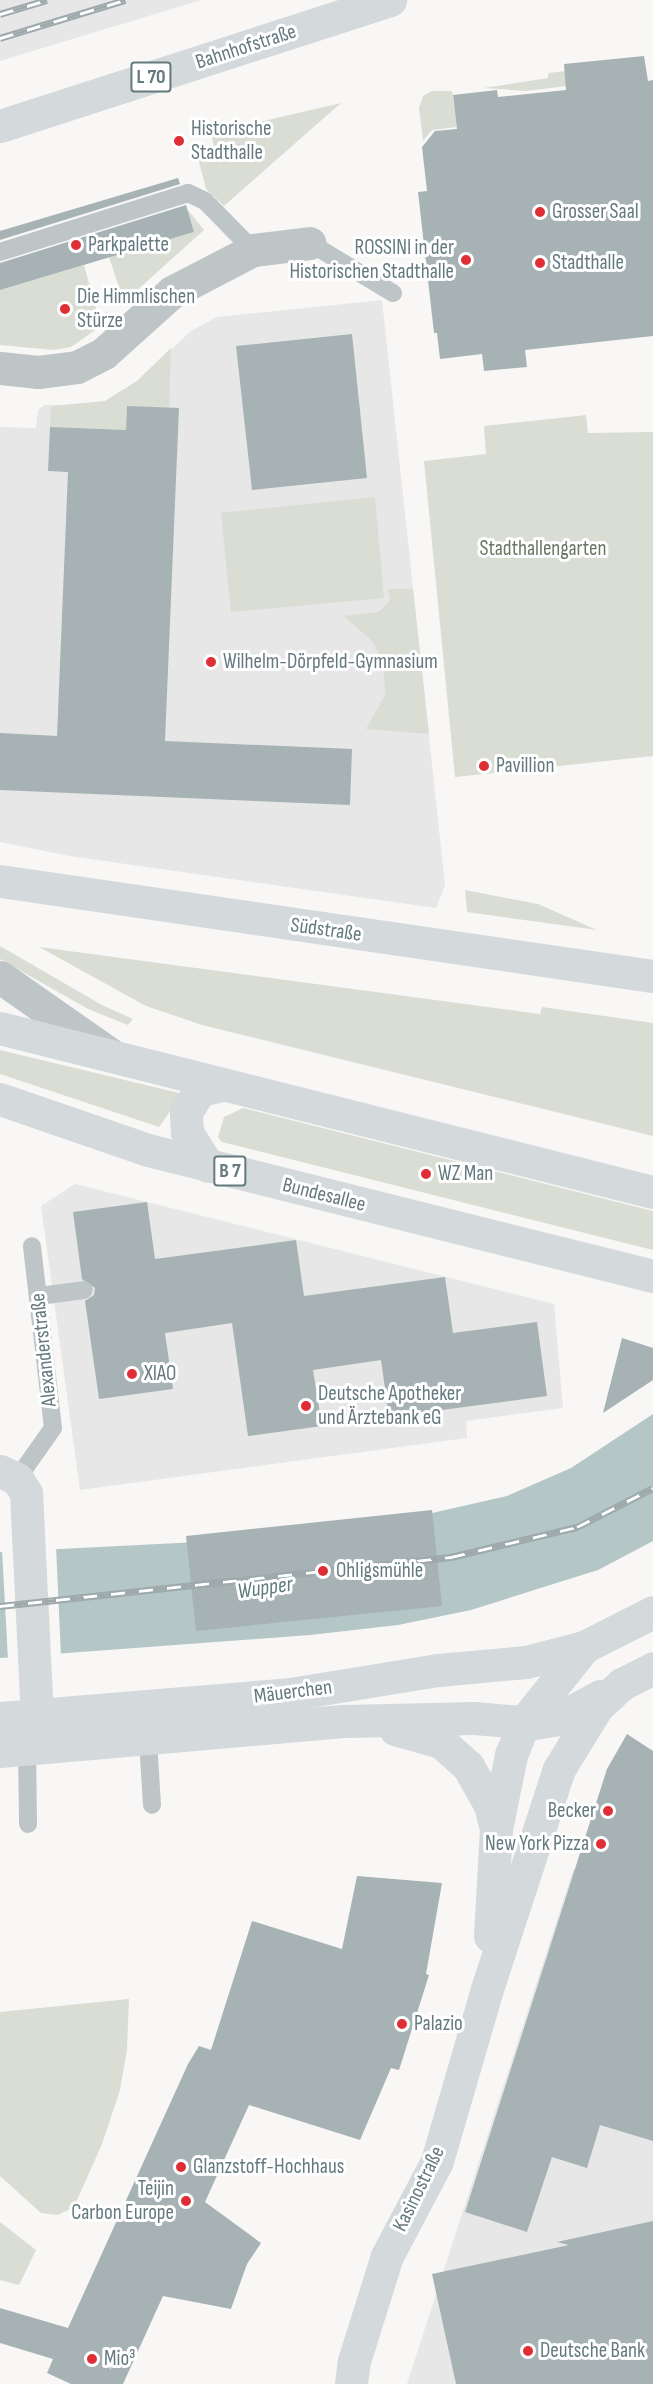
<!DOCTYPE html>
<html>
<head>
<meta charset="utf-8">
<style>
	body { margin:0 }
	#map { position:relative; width:653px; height:2384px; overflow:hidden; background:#f8f7f5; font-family:"Sofia Sans Condensed",sans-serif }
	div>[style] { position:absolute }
	.built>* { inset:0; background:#e6e7e6 }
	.green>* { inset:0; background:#d9ddd4 }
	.water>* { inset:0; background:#b5c6c6 }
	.pier>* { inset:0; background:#f8f7f5 }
	.building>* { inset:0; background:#a6b2b4 }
	.lane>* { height:18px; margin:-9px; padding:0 9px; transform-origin:9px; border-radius:9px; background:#bec5c7 }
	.street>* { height:33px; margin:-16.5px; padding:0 16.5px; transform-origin:16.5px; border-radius:16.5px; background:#bec5c7 }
	.secondary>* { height:33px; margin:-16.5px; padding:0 16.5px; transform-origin:16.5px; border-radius:16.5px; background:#d4d9db }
	.primary>* { height:33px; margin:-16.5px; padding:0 16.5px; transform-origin:16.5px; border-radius:16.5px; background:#d4d9db }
	.rail>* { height:7px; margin-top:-3.5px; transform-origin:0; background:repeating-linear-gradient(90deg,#fff 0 14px,#9ea9ab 0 28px); box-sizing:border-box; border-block:2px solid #9ea9ab }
	.dots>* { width:16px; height:16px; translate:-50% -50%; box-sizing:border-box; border:3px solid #fff; border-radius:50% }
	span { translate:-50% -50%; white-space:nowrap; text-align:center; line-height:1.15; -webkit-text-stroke:6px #fff; paint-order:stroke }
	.shield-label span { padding:2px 4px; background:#fff; border:2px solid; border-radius:4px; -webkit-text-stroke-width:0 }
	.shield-label { font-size:20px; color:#647a7f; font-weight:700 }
	.street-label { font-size:21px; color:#647a7f }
	.poi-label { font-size:21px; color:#647a7f }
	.left { translate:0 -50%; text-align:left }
	.right { translate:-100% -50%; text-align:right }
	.park-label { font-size:21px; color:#6c7862 }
	.water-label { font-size:22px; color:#5e7a7a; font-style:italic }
</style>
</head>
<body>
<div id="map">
	<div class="built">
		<div style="clip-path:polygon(0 0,201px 0,0 61px)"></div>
		<div style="clip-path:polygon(382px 300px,445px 885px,436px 908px,69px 856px,0 842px,0 427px,36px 428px,38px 410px,44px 405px,86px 406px,105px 401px,137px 381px,191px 331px,217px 317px)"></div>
		<div style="clip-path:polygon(75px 1184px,554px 1304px,563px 1408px,466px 1421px,467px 1438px,80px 1490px,41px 1206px)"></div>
		<div style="clip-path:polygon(653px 1867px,653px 2384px,407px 2384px,573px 1870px)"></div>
	</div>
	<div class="green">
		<div style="clip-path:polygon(566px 71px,567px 86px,526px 91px,484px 88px,548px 78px,548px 73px)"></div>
		<div style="clip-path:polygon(432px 91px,452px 91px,457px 127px,432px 130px,423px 141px,419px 108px,423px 96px)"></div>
		<div style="clip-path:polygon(341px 103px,224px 206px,206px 189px,197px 154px,214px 147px,212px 137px,216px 132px)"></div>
		<div style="clip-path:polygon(187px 209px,204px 230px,124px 302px,109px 257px,194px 232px)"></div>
		<div style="clip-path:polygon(84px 265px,101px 326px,71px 347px,53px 350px,0 345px,0 290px)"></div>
		<div style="clip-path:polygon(171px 348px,169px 408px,127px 406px,126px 430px,50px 427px,51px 406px,105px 401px,137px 381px)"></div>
		<div style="clip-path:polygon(586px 415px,588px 433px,653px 432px,653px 756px,455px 777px,424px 461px,486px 454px,484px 426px)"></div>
		<div style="clip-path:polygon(375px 497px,384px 598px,231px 612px,221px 513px)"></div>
		<div style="clip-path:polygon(388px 589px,413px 589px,429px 734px,366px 729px,385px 695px,384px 669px,374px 643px,344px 616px,379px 612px,390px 600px)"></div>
		<div style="clip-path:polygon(465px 890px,538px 904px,597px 930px,467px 912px)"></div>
		<div style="clip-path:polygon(0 946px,102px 1005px,133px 1019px,128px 1025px,88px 1009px,0 959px)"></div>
		<div style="clip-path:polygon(39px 947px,540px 1014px,542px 1007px,653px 1023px,653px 1136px,202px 1025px,146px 1006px)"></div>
		<div style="clip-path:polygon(0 1050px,179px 1093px,180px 1097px,159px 1127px,0 1074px)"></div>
		<div style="clip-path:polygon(243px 1108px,653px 1211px,653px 1250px,222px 1142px,218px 1137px,224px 1117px)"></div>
		<div style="clip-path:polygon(129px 1999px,127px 2050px,120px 2090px,102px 2144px,74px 2207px,58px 2215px,41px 2213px,0 2176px,0 2012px)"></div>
		<div style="clip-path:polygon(0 2222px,36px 2250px,19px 2285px,0 2280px)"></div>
	</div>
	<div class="water">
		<div style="clip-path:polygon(653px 1414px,653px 1541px,598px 1570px,471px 1610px,398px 1625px,310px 1635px,0 1658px,0 1552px,198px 1542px,419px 1516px,507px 1496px,571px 1468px)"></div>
	</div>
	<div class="pier">
		<div style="clip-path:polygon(56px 1546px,61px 1656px,8px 1660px,2px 1549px)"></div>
	</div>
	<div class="building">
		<div style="clip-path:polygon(644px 56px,648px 81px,653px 80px,653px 336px,525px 350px,527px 367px,484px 371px,482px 354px,440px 359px,437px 333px,434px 333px,418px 192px,427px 191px,422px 147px,435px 131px,457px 129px,453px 95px,497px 90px,498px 97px,566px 90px,564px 64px)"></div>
		<div style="clip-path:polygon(178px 178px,180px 184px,0 240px,0 231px)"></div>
		<div style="clip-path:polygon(186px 205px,194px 232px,0 290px,0 263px)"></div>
		<div style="clip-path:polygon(352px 334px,367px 478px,252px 490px,236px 346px)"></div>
		<div style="clip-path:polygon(127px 406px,179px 408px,165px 741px,352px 749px,350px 805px,0 790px,0 733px,57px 736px,68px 472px,48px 471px,50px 427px,126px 430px)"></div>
		<div style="clip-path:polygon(147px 1202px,155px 1259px,296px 1240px,304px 1296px,445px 1277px,453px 1333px,537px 1322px,547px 1396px,389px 1417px,381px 1360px,313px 1370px,322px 1426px,248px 1436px,232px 1323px,165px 1333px,173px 1389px,99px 1399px,85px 1301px,94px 1295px,95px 1288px,82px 1279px,73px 1212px)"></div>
		<div style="clip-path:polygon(622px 1338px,653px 1348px,653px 1380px,603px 1413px)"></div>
		<div style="clip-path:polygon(432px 1510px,442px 1606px,196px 1631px,186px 1536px)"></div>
		<div style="clip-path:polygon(627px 1734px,653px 1751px,653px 2141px,600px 2125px,587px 2168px,552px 2157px,527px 2232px,465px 2212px,607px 1769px)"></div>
		<div style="clip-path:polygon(357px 1876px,442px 1883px,426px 1974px,429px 1975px,399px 2070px,391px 2068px,360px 2140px,249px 2105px,205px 2202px,261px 2243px,247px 2264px,231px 2309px,163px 2296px,123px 2384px,71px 2384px,47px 2373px,53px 2359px,0 2343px,0 2308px,68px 2328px,188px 2064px,199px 2046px,211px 2050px,252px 1921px,342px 1949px)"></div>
		<div style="clip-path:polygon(653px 2221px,653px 2384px,456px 2384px,432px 2274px,569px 2245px,557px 2242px)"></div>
	</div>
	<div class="lane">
		<div style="left:310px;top:243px;width:97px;rotate:31.1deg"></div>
		<div style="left:0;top:252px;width:197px;rotate:-17.4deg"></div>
		<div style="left:188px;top:193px;width:19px;rotate:25deg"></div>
		<div style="left:205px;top:201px;width:69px;rotate:45.6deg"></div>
		<div style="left:39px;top:1296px;width:45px;rotate:-7.6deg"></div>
		<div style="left:17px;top:1479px;width:62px;rotate:-54.8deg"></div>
		<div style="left:53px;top:1428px;width:183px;rotate:-96.6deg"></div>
		<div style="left:148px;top:1740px;width:65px;rotate:86.5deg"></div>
		<div style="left:27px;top:1750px;width:74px;rotate:89.2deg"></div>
	</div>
	<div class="street">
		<div style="left:0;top:368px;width:38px;rotate:6deg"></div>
		<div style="left:38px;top:372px;width:39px;rotate:-7deg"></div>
		<div style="left:77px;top:367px;width:30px;rotate:-27deg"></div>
		<div style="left:104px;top:353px;width:91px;rotate:-41.9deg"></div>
		<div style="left:172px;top:292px;width:91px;rotate:-27.4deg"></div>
		<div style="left:253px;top:250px;width:57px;rotate:-7deg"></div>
		<div style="left:0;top:977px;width:134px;rotate:35deg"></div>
	</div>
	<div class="secondary">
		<div style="left:0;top:881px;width:660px;rotate:8.28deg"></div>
		<div style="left:0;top:1471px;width:19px;rotate:25deg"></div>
		<div style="left:17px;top:1479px;width:17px;rotate:57deg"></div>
		<div style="left:26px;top:1493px;width:221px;rotate:87.2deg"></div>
		<div style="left:37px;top:1714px;width:21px;rotate:61deg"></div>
		<div style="left:0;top:1718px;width:291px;rotate:-4.7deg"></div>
		<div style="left:290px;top:1694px;width:150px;rotate:-9.2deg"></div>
		<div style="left:438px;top:1670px;width:88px;rotate:-5.2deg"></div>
		<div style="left:526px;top:1662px;width:60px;rotate:-14.5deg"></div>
		<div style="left:395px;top:1729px;width:48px;rotate:15.8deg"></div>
		<div style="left:441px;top:1742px;width:36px;rotate:42deg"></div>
		<div style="left:468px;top:1766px;width:45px;rotate:60.6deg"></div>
		<div style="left:490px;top:1805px;width:21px;rotate:76deg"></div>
		<div style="left:0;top:1751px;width:347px;rotate:-5deg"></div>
		<div style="left:346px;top:1721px;width:128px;rotate:-1.3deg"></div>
		<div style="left:474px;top:1718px;width:60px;rotate:4.8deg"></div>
		<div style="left:534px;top:1723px;width:24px;rotate:-9deg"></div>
		<div style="left:558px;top:1719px;width:48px;rotate:-28.7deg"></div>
		<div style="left:490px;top:1936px;width:107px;rotate:-86.8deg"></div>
		<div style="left:496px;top:1829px;width:76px;rotate:-78.5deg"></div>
		<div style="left:511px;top:1755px;width:35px;rotate:-68deg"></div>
		<div style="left:524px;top:1722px;width:96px;rotate:-51.3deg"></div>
		<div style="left:584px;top:1647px;width:77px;rotate:-26.9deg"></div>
		<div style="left:351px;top:2384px;width:23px;rotate:-83deg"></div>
		<div style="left:354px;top:2361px;width:110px;rotate:-72.6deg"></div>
		<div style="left:387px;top:2256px;width:107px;rotate:-62.2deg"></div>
		<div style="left:437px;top:2161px;width:176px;rotate:-73.8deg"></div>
		<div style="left:486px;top:1992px;width:235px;rotate:-71.9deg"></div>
		<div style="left:559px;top:1769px;width:73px;rotate:-58.5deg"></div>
		<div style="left:597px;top:1707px;width:34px;rotate:-43deg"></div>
		<div style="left:622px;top:1684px;width:35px;rotate:-27deg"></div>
	</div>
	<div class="primary">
		<div style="left:0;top:126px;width:410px;rotate:-17.9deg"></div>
		<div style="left:0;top:1028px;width:673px;rotate:14.1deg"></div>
		<div style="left:0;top:1099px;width:157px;rotate:19deg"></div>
		<div style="left:148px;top:1150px;width:520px;rotate:14.01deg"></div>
		<div style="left:208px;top:1166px;width:39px;rotate:-122deg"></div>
		<div style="left:187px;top:1133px;width:21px;rotate:-93deg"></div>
		<div style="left:186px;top:1112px;width:26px;rotate:-58deg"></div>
		<div style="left:200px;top:1090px;width:22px;rotate:-13deg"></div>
	</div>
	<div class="rail">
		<div style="left:0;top:14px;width:49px;rotate:-16.6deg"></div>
		<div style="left:0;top:38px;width:131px;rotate:-16.9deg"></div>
		<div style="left:0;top:1606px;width:454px;rotate:-6.2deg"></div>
		<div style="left:451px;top:1557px;width:130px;rotate:-13.4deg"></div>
		<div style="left:577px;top:1527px;width:85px;rotate:-27.2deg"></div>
	</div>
	<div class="dots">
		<div style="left:179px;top:141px;background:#df2e35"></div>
		<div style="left:540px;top:212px;background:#df2e35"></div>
		<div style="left:76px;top:245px;background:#df2e35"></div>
		<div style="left:466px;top:260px;background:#df2e35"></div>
		<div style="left:540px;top:263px;background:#df2e35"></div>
		<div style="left:65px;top:309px;background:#df2e35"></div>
		<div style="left:211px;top:662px;background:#df2e35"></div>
		<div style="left:484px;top:766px;background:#df2e35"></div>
		<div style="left:426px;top:1174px;background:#df2e35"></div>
		<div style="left:132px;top:1374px;background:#df2e35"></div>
		<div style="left:306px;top:1406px;background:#df2e35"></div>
		<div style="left:323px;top:1571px;background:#df2e35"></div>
		<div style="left:608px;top:1811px;background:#df2e35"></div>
		<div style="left:601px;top:1844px;background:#df2e35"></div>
		<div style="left:402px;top:2024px;background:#df2e35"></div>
		<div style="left:181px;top:2167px;background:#df2e35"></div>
		<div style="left:186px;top:2201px;background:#df2e35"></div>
		<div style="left:528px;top:2351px;background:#df2e35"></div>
		<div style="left:92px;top:2359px;background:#df2e35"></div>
	</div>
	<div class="shield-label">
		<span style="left:151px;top:77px">L 70</span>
		<span style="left:230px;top:1171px">B 7</span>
	</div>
	<div class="street-label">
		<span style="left:246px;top:47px;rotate:-18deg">Bahnhofstraße</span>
		<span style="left:326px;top:930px;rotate:8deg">Südstraße</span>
		<span style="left:324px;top:1195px;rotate:14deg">Bundesallee</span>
		<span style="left:44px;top:1350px;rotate:-96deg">Alexanderstraße</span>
		<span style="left:293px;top:1692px;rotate:-7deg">Mäuerchen</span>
		<span style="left:419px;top:2189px;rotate:-64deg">Kasinostraße</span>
	</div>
	<div class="poi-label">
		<span class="left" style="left:191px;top:141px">Historische<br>Stadthalle</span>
		<span class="left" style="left:552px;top:212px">Grosser Saal</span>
		<span class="left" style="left:88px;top:245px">Parkpalette</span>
		<span class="right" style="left:454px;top:260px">ROSSINI in der<br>Historischen Stadthalle</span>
		<span class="left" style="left:552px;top:263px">Stadthalle</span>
		<span class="left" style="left:77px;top:309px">Die Himmlischen<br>Stürze</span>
		<span class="left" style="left:223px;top:662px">Wilhelm-Dörpfeld-Gymnasium</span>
		<span class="left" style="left:496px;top:766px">Pavillion</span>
		<span class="left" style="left:438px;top:1174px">WZ Man</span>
		<span class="left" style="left:144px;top:1374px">XIAO</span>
		<span class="left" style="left:318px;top:1406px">Deutsche Apotheker<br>und Ärztebank eG</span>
		<span class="left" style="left:336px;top:1571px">Ohligsmühle</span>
		<span class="right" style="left:596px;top:1811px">Becker</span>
		<span class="right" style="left:589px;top:1844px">New York Pizza</span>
		<span class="left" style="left:414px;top:2024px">Palazio</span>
		<span class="left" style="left:193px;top:2167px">Glanzstoff-Hochhaus</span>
		<span class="right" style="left:174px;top:2201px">Teijin<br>Carbon Europe</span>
		<span class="left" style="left:540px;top:2351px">Deutsche Bank</span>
		<span class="left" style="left:104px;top:2359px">Mio³</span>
	</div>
	<div class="park-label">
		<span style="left:543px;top:549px">Stadthallengarten</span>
	</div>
	<div class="water-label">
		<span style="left:265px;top:1588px;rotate:-8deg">Wupper</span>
	</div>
</div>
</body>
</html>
